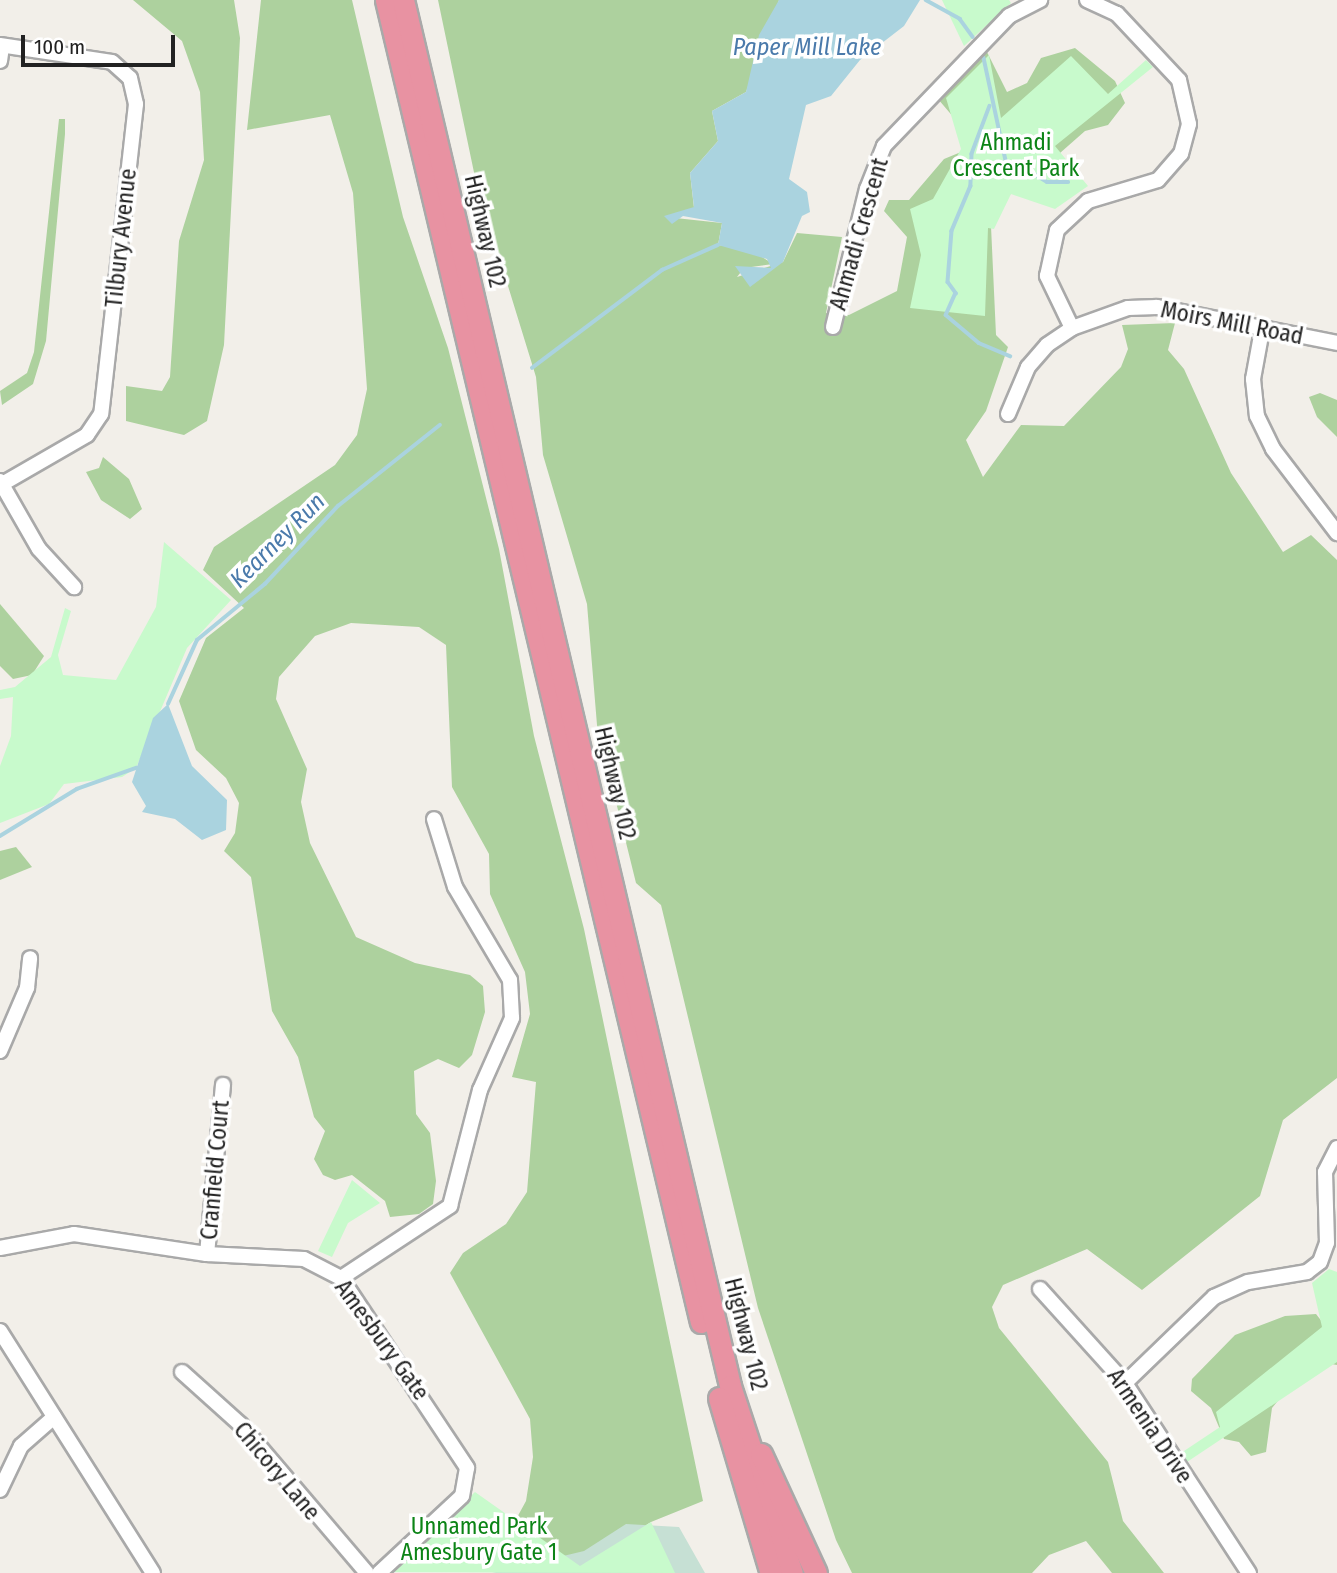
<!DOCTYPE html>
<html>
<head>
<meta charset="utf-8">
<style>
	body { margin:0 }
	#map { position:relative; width:1337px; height:1573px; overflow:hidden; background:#f2efe9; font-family:"Fira Sans Condensed",sans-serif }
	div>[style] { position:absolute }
	.forest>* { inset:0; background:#add19e }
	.wetland>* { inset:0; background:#c6e0d4 }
	.park>* { inset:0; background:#c8facc }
	.water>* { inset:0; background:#aad3df }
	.stream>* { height:3.5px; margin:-1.75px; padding:0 1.75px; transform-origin:1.75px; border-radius:1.75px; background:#aad3df }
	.roads { filter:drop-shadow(2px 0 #a9a9a9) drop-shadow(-2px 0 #a9a9a9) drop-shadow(0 2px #a9a9a9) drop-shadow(0 -2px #a9a9a9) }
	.minor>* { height:14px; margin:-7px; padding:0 7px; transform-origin:7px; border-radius:7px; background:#fff }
	.highway>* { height:21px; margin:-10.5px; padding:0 10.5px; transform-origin:10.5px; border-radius:10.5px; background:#e892a2 }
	span { translate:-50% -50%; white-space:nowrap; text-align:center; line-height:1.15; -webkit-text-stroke:7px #fff; paint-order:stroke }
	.park-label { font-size:23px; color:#0c8416 }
	.street-label { font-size:23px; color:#222 }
	.water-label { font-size:24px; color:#4a7aab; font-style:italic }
	.scale { position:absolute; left:21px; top:35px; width:154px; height:32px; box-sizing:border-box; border:4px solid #222; border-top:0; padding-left:9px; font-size:21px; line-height:24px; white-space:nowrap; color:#222; -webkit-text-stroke:5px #fff; paint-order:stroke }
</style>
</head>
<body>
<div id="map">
	<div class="forest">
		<div style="clip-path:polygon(133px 0,234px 0,240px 38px,224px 345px,207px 421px,184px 435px,126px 421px,126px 386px,162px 391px,170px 377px,179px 241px,204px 160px,200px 92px,182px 41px)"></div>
		<div style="clip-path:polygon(261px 0,352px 0,403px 217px,448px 348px,499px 549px,534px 736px,584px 929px,703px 1501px,651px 1522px,580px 1566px,514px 1523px,526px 1501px,533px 1457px,530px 1419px,450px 1273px,463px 1253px,506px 1224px,527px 1192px,536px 1082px,512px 1077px,530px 1014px,525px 972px,490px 894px,489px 854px,452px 787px,446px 645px,419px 627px,351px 623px,315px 636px,279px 677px,276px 699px,307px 769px,301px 802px,310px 843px,356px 937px,415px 963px,470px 975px,483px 986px,485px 1012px,472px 1055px,459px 1068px,438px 1059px,414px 1071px,416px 1114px,430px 1133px,436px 1181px,433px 1204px,419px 1214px,390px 1217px,385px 1201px,352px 1175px,335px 1180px,323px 1175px,314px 1159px,325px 1131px,314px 1117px,298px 1057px,272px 1011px,251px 877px,224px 851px,235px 833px,239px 803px,226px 778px,196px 750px,179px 701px,206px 638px,244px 608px,203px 570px,214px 547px,335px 465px,357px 435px,367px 389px,353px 193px,330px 115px,247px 130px)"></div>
		<div style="clip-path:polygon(438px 0,779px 0,746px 92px,712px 111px,718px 141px,690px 173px,694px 208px,666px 217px,722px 223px,718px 245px,751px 250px,773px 264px,744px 268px,737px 277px,783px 262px,797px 233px,842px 237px,826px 313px,849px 315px,897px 291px,907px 237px,884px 211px,889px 200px,909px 200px,944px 159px,961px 152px,966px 132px,938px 99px,987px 52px,1007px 92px,1027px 83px,1041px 58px,1075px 48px,1115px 81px,1125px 103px,1108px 125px,1085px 131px,1060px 153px,1056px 168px,1002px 199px,991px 226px,996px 335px,1008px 347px,986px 411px,966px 440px,983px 477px,1021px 425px,1064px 426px,1121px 367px,1128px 349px,1122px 325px,1175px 323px,1168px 350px,1184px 369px,1231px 473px,1283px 552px,1311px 535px,1337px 560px,1337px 1078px,1283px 1120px,1260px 1196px,1142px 1290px,1087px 1249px,1003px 1285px,992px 1307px,999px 1328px,1108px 1462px,1123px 1521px,1164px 1573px,1112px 1573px,1086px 1541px,1049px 1555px,1032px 1573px,852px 1573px,836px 1540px,758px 1308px,661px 905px,636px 883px,597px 725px,587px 604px,543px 455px,536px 377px,476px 182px)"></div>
		<div style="clip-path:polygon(59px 119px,65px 119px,65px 134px,46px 341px,33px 384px,2px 405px,0 391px,27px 373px,34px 352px)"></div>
		<div style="clip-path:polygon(1320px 393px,1337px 400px,1337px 437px,1317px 417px,1309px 397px)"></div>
		<div style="clip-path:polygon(103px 457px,129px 479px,142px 509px,130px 519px,101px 500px,86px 472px,99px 468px)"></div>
		<div style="clip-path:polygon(0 604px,44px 656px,32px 675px,13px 679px,0 666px)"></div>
		<div style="clip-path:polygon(16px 847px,32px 867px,0 880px,0 851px)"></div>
		<div style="clip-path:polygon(1316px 1314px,1337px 1341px,1337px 1365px,1326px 1363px,1298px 1376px,1272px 1408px,1266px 1452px,1251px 1456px,1239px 1442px,1224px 1439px,1211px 1408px,1191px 1391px,1192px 1379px,1235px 1335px,1285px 1316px)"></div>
	</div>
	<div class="wetland">
		<div style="clip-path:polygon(626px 1524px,679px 1527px,705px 1573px,492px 1573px,584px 1551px)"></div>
	</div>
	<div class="park">
		<div style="clip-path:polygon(942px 0,1009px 0,1011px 3px,964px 46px)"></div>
		<div style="clip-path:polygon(989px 55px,1001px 118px,1071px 56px,1108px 94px,1146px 60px,1153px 67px,1055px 146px,1088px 186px,1055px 209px,1011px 194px,994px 229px,988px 228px,985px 316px,910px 308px,921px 255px,910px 209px,933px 199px,961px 149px,946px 98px)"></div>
		<div style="clip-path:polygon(164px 542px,231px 600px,187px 648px,136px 768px,122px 777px,64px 784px,49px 804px,0 823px,0 766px,11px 736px,13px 697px,0 699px,0 690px,15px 687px,51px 657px,65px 608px,71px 611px,58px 655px,63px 675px,116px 680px,156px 607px)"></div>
		<div style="clip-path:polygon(352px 1180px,380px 1203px,348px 1223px,332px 1257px,318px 1251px)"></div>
		<div style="clip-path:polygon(1329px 1269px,1337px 1272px,1337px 1362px,1187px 1462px,1181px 1453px,1220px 1427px,1216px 1412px,1322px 1327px,1312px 1283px)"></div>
		<div style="clip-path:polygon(475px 1492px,580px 1566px,651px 1522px,675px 1573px,392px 1572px)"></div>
	</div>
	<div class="water">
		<div style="clip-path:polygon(779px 0,920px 0,904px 26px,860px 60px,831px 96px,806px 105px,789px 179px,807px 192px,810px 212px,802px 216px,783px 262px,750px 287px,735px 266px,771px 268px,767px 259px,718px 245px,722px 223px,683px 216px,672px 224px,664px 216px,694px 207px,690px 173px,718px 141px,712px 111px,746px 92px,759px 35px)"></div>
		<div style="clip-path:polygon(168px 704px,192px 766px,227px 800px,226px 830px,202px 840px,175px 819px,142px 812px,146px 806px,132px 782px,153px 718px)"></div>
	</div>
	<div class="stream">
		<div style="left:926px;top:0;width:39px;rotate:29deg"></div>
		<div style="left:960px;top:19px;width:22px;rotate:54deg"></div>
		<div style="left:984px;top:58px;width:105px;rotate:77.9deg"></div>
		<div style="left:1006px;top:161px;width:14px;rotate:56deg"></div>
		<div style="left:1014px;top:173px;width:14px;rotate:-12deg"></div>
		<div style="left:1028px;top:170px;width:22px;rotate:32deg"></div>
		<div style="left:1047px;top:182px;width:21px"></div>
		<div style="left:990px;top:106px;width:51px;rotate:110.6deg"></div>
		<div style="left:972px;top:154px;width:32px;rotate:92deg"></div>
		<div style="left:971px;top:186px;width:49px;rotate:112.9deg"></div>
		<div style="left:952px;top:231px;width:51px;rotate:94.5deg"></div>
		<div style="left:948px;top:282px;width:14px;rotate:54deg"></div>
		<div style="left:956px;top:293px;width:24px;rotate:114deg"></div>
		<div style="left:946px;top:315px;width:43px;rotate:40.3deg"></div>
		<div style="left:979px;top:343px;width:34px;rotate:23deg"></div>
		<div style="left:532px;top:368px;width:163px;rotate:-37deg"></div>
		<div style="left:662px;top:270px;width:61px;rotate:-24.1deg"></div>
		<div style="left:168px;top:704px;width:70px;rotate:-65.6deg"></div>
		<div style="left:197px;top:640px;width:88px;rotate:-39.5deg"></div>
		<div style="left:265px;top:584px;width:107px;rotate:-46.9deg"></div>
		<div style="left:338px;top:506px;width:130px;rotate:-38.5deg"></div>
		<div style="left:0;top:836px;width:90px;rotate:-31.4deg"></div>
		<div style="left:77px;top:789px;width:63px;rotate:-19.6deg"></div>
	</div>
	<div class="roads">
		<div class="minor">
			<div style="left:0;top:45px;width:113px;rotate:8.6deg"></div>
			<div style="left:112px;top:62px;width:24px;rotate:42deg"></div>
			<div style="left:130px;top:78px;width:27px;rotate:77deg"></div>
			<div style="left:136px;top:104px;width:312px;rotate:96.4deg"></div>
			<div style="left:101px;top:414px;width:25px;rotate:124deg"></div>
			<div style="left:87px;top:435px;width:98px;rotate:150deg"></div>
			<div style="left:0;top:61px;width:15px;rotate:-82deg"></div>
			<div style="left:833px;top:327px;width:142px;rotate:-76.2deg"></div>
			<div style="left:867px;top:189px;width:46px;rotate:-68.4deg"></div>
			<div style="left:884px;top:146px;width:180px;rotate:-46.1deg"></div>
			<div style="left:1009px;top:16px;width:35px;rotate:-27deg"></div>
			<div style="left:1072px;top:328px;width:58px;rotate:-115.7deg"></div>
			<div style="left:1047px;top:276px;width:47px;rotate:-77.7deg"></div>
			<div style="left:1057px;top:230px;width:42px;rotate:-43.1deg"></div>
			<div style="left:1088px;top:201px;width:73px;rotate:-16.7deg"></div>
			<div style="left:1158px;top:180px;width:35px;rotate:-49deg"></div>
			<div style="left:1181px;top:154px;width:31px;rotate:-75deg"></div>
			<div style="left:1189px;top:124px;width:45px;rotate:-102.8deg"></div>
			<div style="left:1179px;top:80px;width:91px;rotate:-133.2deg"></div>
			<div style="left:1117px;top:14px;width:33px;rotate:-155deg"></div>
			<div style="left:1262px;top:330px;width:50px;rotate:100.4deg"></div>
			<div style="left:1253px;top:379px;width:37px;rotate:84deg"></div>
			<div style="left:1257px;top:416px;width:37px;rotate:64deg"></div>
			<div style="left:1273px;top:449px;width:106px;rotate:52.7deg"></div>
			<div style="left:1008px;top:414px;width:51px;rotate:-66.9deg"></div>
			<div style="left:1028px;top:367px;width:29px;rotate:-49deg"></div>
			<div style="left:1047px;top:345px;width:30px;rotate:-34deg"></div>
			<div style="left:1072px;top:328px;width:59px;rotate:-19.7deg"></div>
			<div style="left:1128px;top:308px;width:29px;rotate:-2deg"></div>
			<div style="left:1157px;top:307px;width:184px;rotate:11.3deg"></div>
			<div style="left:0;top:481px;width:78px;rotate:60.2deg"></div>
			<div style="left:39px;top:549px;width:52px;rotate:47.4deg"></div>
			<div style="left:0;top:1051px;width:69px;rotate:-66.8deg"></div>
			<div style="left:27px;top:988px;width:30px;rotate:-84deg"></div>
			<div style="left:0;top:1248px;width:75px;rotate:-10.7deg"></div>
			<div style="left:74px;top:1234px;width:134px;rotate:8.6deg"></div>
			<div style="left:207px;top:1254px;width:97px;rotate:3deg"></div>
			<div style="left:304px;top:1259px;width:42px;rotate:27.2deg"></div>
			<div style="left:341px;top:1278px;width:228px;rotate:56.4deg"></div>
			<div style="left:467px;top:1468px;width:28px;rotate:100deg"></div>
			<div style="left:462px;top:1496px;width:113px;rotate:137.1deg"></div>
			<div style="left:207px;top:1254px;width:170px;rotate:-84.6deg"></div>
			<div style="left:341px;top:1278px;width:131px;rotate:-33.4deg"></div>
			<div style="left:450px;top:1206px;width:120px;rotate:-75.5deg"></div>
			<div style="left:480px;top:1090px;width:79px;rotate:-66deg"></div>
			<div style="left:512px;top:1018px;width:38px;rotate:-93deg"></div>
			<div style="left:510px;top:980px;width:108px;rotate:-120.6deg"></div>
			<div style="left:455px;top:887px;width:71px;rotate:-107.2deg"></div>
			<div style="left:1040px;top:1289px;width:127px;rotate:47.9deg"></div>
			<div style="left:1125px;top:1383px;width:227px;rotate:56.9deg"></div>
			<div style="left:0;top:1331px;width:286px;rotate:57.7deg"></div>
			<div style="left:182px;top:1372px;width:79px;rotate:41.9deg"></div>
			<div style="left:241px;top:1425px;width:194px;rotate:49.6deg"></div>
			<div style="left:1125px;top:1383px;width:124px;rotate:-44deg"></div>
			<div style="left:1214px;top:1297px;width:37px;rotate:-24deg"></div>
			<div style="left:1248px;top:1282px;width:60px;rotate:-9.6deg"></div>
			<div style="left:1307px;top:1272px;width:16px;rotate:-38deg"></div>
			<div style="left:1320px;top:1262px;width:20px;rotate:-70deg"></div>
			<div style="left:1327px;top:1243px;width:71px;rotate:-91.6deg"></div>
			<div style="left:1325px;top:1172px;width:27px;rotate:-63deg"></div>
			<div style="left:0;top:1490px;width:49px;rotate:-64.5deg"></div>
			<div style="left:21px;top:1446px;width:44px;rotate:-41.3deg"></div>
		</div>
		<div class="highway">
			<div style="left:386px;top:0;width:1359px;rotate:76.6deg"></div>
			<div style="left:403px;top:0;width:1424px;rotate:76.72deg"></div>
			<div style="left:730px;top:1386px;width:197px;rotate:71.7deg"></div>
			<div style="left:719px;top:1398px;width:183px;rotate:73.5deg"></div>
			<div style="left:761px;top:1454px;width:131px;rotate:65.2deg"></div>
		</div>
	</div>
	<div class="park-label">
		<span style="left:1016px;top:155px">Ahmadi<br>Crescent Park</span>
		<span style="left:479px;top:1539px">Unnamed Park<br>Amesbury Gate 1</span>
	</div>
	<div class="street-label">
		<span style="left:485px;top:231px;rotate:77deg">Highway 102</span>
		<span style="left:859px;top:234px;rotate:-74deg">Ahmadi Crescent</span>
		<span style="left:121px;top:238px;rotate:-84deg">Tilbury Avenue</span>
		<span style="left:1232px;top:323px;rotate:11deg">Moirs Mill Road</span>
		<span style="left:615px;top:783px;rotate:77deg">Highway 102</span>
		<span style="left:215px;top:1170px;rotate:-85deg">Cranfield Court</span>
		<span style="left:746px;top:1334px;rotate:76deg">Highway 102</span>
		<span style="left:382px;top:1340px;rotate:54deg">Amesbury Gate</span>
		<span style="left:1150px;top:1426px;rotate:56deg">Armenia Drive</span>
		<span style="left:277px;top:1471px;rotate:50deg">Chicory Lane</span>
	</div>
	<div class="water-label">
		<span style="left:807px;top:48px">Paper Mill Lake</span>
		<span style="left:278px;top:541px;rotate:-45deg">Kearney Run</span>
	</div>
	<div class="scale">100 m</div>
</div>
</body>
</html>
